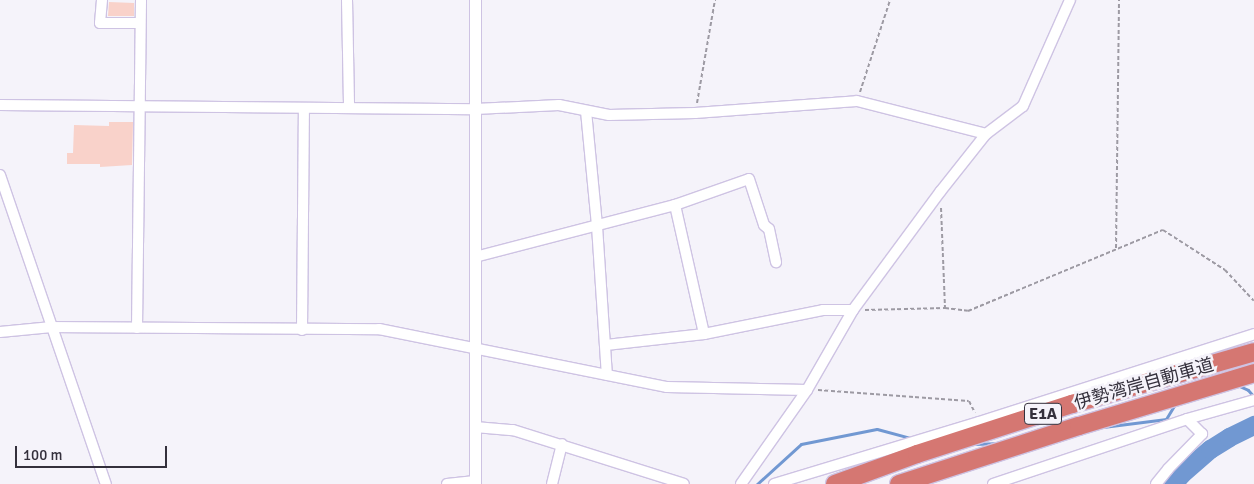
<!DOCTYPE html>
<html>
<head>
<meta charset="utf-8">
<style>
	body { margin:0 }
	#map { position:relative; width:1254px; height:484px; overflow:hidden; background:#f5f3fa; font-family:Signika,"Noto Sans JP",sans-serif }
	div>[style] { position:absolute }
	.stream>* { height:3px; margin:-1.5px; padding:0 1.5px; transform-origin:1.5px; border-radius:1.5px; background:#7198d2 }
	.river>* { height:19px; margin:-9.5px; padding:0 9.5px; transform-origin:9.5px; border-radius:9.5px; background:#7198d2 }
	.building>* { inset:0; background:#f9d2ca }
	.path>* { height:2px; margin-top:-1px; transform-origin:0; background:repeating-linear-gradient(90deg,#9d9aa3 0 4px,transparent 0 6.5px) }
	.roads { filter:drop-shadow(1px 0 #cec3e3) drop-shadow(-1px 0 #cec3e3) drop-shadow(0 1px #cec3e3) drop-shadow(0 -1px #cec3e3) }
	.minor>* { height:10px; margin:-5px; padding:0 5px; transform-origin:5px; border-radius:5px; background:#fff }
	.tertiary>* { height:11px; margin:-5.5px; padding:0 5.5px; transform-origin:5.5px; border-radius:5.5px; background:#fff }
	.motorway>* { height:18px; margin:-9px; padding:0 9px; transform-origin:9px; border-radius:9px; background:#d57772 }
	span { translate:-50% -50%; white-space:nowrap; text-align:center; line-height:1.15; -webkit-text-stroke:5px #f5f3fa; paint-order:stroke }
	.shield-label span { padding:1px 4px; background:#f5f3fa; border:1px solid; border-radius:4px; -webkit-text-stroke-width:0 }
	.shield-label { font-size:16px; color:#34303c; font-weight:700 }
	.street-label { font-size:18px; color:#34303c }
	.scale { position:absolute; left:15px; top:446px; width:152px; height:22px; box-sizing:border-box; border:2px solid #34303c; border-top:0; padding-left:6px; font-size:15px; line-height:18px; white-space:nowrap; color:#34303c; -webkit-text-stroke:4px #f5f3fa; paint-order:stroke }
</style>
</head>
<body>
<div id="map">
	<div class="stream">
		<div style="left:1237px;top:385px;width:12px;rotate:24deg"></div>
		<div style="left:1248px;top:390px;width:9px;rotate:49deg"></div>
		<div style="left:1103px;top:427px;width:64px;rotate:-7.2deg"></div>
		<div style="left:1166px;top:419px;width:17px;rotate:-59deg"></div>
		<div style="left:975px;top:444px;width:26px;rotate:-2deg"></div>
		<div style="left:757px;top:484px;width:59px;rotate:-42.3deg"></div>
		<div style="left:801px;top:444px;width:77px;rotate:-11.2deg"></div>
		<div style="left:877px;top:429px;width:38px;rotate:15deg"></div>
	</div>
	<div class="river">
		<div style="left:1173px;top:484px;width:13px;rotate:-51deg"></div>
		<div style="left:1181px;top:474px;width:38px;rotate:-41deg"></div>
		<div style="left:1210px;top:449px;width:22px;rotate:-32deg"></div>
		<div style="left:1229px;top:437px;width:28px;rotate:-26deg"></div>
	</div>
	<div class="building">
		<div style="clip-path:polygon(109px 2px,134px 3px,134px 16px,108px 16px)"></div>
		<div style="clip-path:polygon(109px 122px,133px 122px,132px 165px,100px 167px,100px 164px,67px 164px,67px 153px,73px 153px,74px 125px,109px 126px)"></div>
	</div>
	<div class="path">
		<div style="left:860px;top:92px;width:97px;rotate:-71.9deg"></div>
		<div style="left:697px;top:103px;width:105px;rotate:-80.1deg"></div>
		<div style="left:941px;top:208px;width:100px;rotate:87.7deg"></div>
		<div style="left:1116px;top:248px;width:248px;rotate:-89.3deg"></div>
		<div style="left:865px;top:310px;width:80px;rotate:-1.4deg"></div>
		<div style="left:945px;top:308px;width:23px;rotate:7deg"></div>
		<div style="left:968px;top:311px;width:211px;rotate:-22.6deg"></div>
		<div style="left:1163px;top:230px;width:74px;rotate:32.8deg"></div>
		<div style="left:1225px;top:270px;width:42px;rotate:46.9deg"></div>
		<div style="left:818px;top:390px;width:151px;rotate:4.2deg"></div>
		<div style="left:969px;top:401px;width:13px;rotate:63deg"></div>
	</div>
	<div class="roads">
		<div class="minor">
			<div style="left:102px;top:0;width:23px;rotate:95deg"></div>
			<div style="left:100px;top:23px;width:40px"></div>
			<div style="left:347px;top:0;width:108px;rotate:88.9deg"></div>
			<div style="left:0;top:105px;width:475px;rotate:0.5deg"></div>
			<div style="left:475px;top:109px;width:84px;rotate:-2.7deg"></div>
			<div style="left:559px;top:105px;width:51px;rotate:11.3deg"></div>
			<div style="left:609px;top:115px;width:86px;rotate:-1.3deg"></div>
			<div style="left:695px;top:113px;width:162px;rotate:-4.2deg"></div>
			<div style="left:857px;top:101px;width:133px;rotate:14.3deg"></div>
			<div style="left:586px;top:111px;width:116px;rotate:84.5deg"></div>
			<div style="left:597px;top:226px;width:149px;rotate:86.2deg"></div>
			<div style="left:0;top:175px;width:327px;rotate:71.1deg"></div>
			<div style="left:675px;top:205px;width:132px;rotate:77.3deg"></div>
			<div style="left:475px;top:257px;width:207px;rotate:-14.6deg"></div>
			<div style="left:675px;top:205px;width:78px;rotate:-19.4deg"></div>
			<div style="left:749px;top:179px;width:48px;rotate:71.9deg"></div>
			<div style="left:764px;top:225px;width:6px;rotate:39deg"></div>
			<div style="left:769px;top:229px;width:34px;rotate:78deg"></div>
			<div style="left:137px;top:328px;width:328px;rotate:-89.3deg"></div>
			<div style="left:302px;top:330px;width:222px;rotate:-89.5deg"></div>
			<div style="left:0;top:332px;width:52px;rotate:-5.5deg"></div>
			<div style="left:52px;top:327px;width:327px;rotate:0.4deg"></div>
			<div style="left:379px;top:329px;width:294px;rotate:11.4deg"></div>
			<div style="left:667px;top:387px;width:140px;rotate:1.2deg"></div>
			<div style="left:606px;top:345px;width:99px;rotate:-6.4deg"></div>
			<div style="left:704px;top:334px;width:121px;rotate:-11.4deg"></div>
			<div style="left:823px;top:310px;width:30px"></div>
			<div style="left:475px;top:427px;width:38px;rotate:5deg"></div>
			<div style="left:513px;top:430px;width:179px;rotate:17.5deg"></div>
			<div style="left:447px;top:484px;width:28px;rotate:-6deg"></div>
			<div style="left:552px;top:484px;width:41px;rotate:-76deg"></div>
			<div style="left:741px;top:484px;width:115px;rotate:-54.9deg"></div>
			<div style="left:807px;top:390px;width:92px;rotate:-60.1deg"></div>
			<div style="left:853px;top:310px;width:147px;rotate:-53.6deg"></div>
			<div style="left:940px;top:192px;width:74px;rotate:-51.6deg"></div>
			<div style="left:986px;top:134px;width:46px;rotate:-37.1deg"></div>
			<div style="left:1023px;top:106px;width:116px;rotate:-66.1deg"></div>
			<div style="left:774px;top:484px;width:214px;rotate:-16.8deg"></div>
			<div style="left:979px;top:422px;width:289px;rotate:-17.7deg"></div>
			<div style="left:993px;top:484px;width:205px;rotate:-18.5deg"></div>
			<div style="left:1187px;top:419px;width:70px;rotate:-15.8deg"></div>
			<div style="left:1156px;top:484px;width:19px;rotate:-51deg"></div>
			<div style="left:1168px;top:469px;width:49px;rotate:-45.8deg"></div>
			<div style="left:1202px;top:434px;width:21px;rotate:-135deg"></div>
		</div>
		<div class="tertiary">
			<div style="left:475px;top:484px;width:484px;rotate:-90deg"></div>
		</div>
		<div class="motorway">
			<div style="left:835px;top:484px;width:87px;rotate:-20.1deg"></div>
			<div style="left:917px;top:454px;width:163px;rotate:-17.9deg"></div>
			<div style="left:1072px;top:404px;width:189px;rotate:-15.9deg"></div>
			<div style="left:899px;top:484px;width:189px;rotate:-17.9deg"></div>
			<div style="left:1079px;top:426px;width:183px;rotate:-16.8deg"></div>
		</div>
	</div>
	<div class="shield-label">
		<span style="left:1043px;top:414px">E1A</span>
	</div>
	<div class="street-label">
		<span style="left:1144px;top:384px;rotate:-16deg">伊勢湾岸自動車道</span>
	</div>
	<div class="scale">100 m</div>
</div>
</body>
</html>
